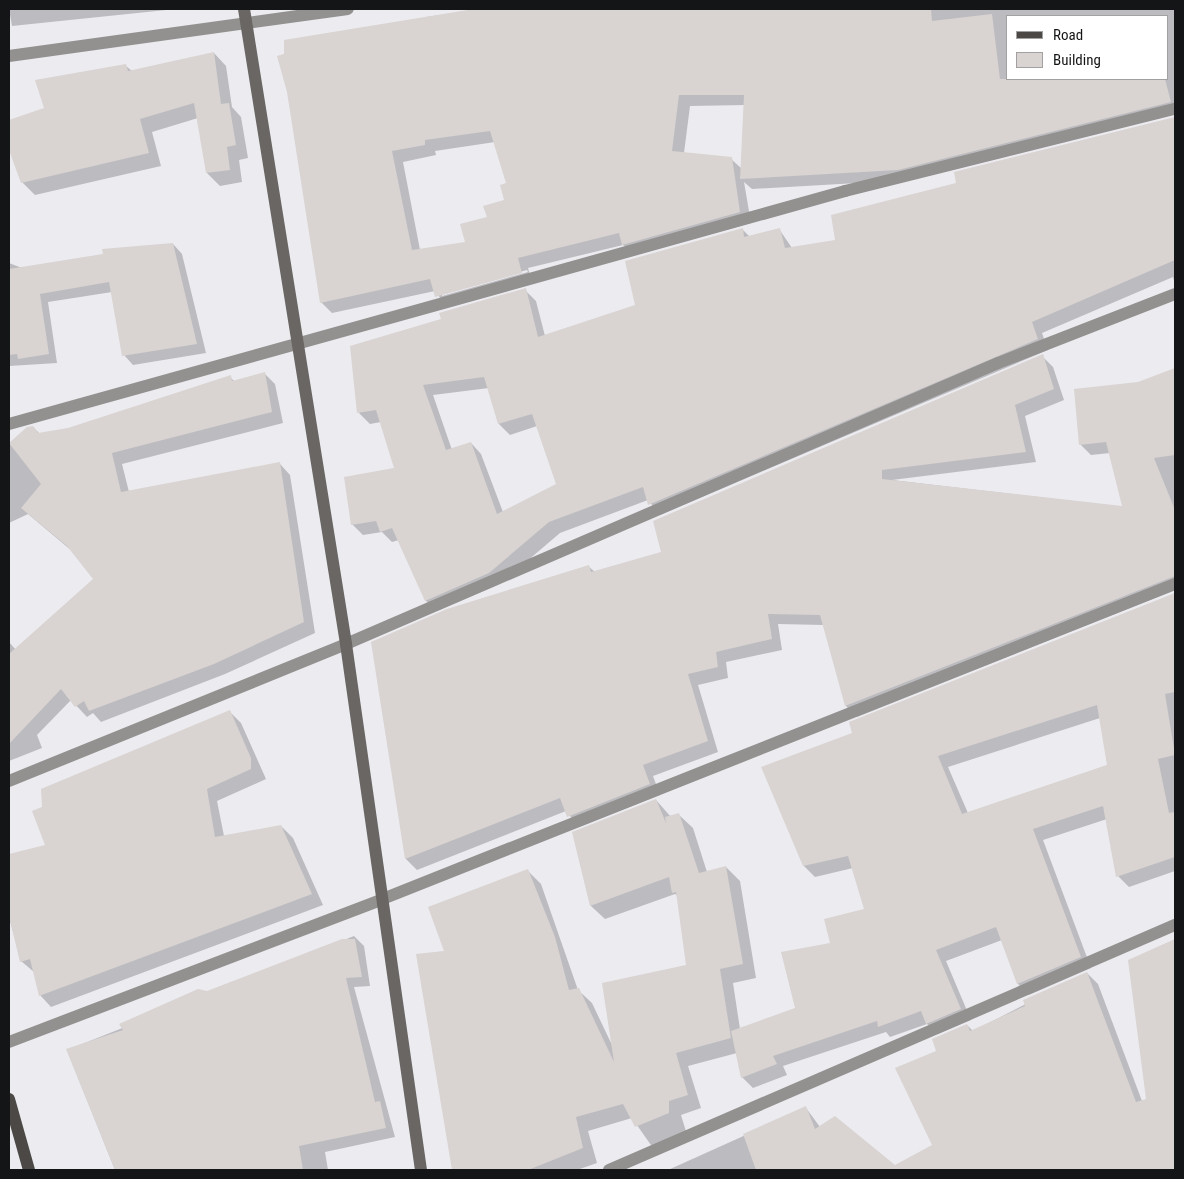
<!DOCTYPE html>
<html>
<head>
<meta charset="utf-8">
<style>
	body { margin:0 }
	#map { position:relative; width:1184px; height:1179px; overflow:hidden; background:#ebebf0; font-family:"Roboto Condensed",sans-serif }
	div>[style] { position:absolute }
	.shadow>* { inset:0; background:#0003 }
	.building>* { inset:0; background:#d9d3d1 }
	.street>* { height:12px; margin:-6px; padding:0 6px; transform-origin:6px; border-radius:6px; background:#93918f }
	.secondary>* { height:12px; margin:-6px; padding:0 6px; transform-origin:6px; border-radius:6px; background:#696663 }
	.primary>* { height:12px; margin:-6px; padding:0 6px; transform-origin:6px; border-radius:6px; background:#4b4845 }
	span { translate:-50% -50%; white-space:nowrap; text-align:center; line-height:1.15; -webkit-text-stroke:5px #fff; paint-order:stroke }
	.frame { position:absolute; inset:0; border:10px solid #141516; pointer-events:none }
	.legend { position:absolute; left:1006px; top:15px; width:162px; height:65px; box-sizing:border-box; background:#fff; border:1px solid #a1a1a2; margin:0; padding:6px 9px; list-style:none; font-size:15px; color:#141516 }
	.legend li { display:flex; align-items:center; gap:10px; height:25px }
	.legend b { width:25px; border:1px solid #a1a1a2 }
</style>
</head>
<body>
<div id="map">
	<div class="shadow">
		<div style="clip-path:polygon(9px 9px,176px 9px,12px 26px)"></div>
		<div style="clip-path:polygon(evenodd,484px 9px,1175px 9px,1175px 114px,909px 180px,752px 189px,744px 182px,751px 223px,634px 255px,623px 245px,528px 268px,532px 283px,447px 307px,435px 291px,332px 313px,321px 302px,426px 17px,484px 9px,1008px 16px,1168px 16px,1168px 79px,1008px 79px,1008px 16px,484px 9px,745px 105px,741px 168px,731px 159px,684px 153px,690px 106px,745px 105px,484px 9px,495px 142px,508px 184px,505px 201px,467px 243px,420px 250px,403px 162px,436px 155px,435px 151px,495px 142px,484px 9px,527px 270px,528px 272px,442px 296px,442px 294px,527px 270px)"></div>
		<div style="clip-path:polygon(214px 53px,226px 66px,232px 107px,241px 117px,248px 158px,239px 160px,242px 182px,220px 186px,207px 173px,198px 118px,152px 132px,161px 166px,35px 195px,22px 182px,9px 146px,9px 122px,46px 109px,126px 66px,132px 71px)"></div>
		<div style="clip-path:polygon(evenodd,1175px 119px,1175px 285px,1173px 277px,1042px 333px,1048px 350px,660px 515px,648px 500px,560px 533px,500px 584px,437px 611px,426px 601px,399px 540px,392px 542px,382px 532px,363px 535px,352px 524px,395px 469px,381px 422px,370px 424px,359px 413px,442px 320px,525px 290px,536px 301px,545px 336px,636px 306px,742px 229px,750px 237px,779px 229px,792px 248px,836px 241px,957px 184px,955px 173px,1175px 119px,489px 388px,499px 424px,510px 435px,537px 426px,557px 485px,503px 512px,481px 454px,471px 443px,452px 450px,433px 395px,489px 388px)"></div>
		<div style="clip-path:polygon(173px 244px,182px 254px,206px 353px,133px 365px,124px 355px,112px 292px,48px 302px,57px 363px,9px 366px,9px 263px,22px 268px)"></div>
		<div style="clip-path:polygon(1042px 356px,1053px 367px,1064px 400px,1025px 416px,1036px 462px,892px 480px,1124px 507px,1110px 453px,1091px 455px,1080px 444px,1138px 384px,1175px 369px,1175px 590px,857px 717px,846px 706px,824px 625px,778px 624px,782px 650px,726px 662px,728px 678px,698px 685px,718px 752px,653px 776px,660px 795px,579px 827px,566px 811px,417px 870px,406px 859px,372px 643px,588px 566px,595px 572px,663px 553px)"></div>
		<div style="clip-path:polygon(264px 373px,275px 384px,283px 423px,122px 464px,129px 492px,280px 464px,290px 475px,315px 633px,225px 674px,101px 722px,93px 713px,87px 717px,71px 700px,37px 735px,42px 748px,9px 761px,9px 642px,16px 650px,94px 579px,72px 551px,28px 514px,9px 523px,9px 444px,33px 427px,40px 434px,68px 429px,230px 377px,235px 382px)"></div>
		<div style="clip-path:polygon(evenodd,1175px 594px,1175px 871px,1129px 887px,1118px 876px,1107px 819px,1043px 840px,1091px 968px,1029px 995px,1018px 984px,1002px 940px,946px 961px,971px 1020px,938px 1034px,927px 1024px,890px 1037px,886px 1032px,783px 1066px,787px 1075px,753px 1088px,742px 1077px,737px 1053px,688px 1066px,701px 1108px,681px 1115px,688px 1138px,653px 1148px,632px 1118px,588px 1131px,597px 1163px,577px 1170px,454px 1170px,418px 955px,446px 952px,527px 870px,541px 884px,578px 990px,592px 1003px,612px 1045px,687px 966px,678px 896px,675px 894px,605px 919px,591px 906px,573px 833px,656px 800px,671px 817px,679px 815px,693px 828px,707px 872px,726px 867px,740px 881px,756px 978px,733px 983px,740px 1029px,797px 1009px,831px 944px,865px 910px,853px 868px,815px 877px,804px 866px,854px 733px,851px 723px,1175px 594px,1100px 718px,1108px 765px,968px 813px,948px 767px,1100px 718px)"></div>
		<div style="clip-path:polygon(229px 711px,241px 723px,266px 779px,217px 801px,224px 836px,281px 826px,293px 838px,323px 905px,51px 1007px,40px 995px,34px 972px,21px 961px,9px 917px,9px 855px,47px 846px,43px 808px)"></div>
		<div style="clip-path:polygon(354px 936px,364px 946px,370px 986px,354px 987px,395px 1137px,325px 1152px,328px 1170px,115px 1170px,67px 1050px)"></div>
		<div style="clip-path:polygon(1175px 942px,1175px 1170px,668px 1170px,806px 1108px,820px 1127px,895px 1167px,934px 1146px,938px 1052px,967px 1025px,973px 1031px,1087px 973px,1098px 984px,1142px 1101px,1148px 1100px,1129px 961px)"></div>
	</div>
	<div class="building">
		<div style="clip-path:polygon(evenodd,474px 9px,931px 9px,932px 21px,992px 14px,1000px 79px,1165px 79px,1171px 102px,898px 170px,740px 179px,744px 95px,679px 95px,672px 151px,732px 157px,740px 212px,622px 245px,619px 233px,518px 258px,522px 273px,435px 297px,430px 279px,320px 303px,287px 92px,277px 56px,284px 54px,284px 40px,474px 9px,490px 131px,506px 183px,500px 185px,504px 200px,483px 206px,487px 217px,460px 224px,465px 242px,412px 250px,392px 151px,425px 145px,425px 140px,490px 131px)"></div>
		<div style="clip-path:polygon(214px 52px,221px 104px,229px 103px,236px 145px,227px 147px,230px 170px,206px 173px,194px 103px,140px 119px,149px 153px,21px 183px,9px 150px,9px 120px,44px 108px,35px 80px,126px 64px,128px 71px)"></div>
		<div style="clip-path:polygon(evenodd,1175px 117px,1175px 260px,1032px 322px,1038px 339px,648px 505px,643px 487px,549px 522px,489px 573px,425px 601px,392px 528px,380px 532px,376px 521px,351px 525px,344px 477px,394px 468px,376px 410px,357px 413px,350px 346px,441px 319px,439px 313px,526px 288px,538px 337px,635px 305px,625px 261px,743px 228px,744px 237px,780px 228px,785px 248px,835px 240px,831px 215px,956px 183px,954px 172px,1175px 117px,484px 377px,498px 424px,532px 414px,556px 484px,497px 514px,471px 442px,446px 450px,423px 385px,484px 377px)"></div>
		<div style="clip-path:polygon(173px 243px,197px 344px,122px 356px,109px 282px,40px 294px,49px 354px,18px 359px,17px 354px,9px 355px,9px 269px,103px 254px,102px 249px)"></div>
		<div style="clip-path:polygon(1043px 354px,1054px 389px,1015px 405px,1026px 452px,882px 470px,882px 479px,1122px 506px,1106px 442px,1079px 445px,1074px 389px,1138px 382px,1175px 368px,1175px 455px,1154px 458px,1175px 510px,1175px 576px,845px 706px,820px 615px,768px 614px,772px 639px,716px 652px,718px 667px,688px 674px,708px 741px,643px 765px,650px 784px,567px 817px,560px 798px,405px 859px,371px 642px,447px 609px,589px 565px,591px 572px,661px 552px,653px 521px)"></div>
		<div style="clip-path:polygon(265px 372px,272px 412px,112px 453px,121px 492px,280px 462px,304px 622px,214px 664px,89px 711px,84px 701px,75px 707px,61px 689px,9px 744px,9px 654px,93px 579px,67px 546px,21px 508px,41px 484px,9px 443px,27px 427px,33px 426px,38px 433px,68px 428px,231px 375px,232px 381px)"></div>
		<div style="clip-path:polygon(evenodd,1175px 593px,1175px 692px,1165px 694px,1175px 755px,1158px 759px,1169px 813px,1175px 812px,1175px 857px,1116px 877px,1103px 806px,1033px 829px,1081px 957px,1017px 984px,996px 927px,936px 950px,961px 1009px,926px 1024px,921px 1011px,878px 1027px,877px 1021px,773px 1056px,777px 1064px,741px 1078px,731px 1031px,795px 1008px,781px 952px,830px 943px,824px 919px,864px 909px,848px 856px,803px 866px,761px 767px,852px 733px,849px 722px,1175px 593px,1097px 705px,1107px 765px,962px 814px,938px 756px,1097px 705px)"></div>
		<div style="clip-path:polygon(230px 710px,251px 758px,251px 769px,207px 789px,215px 837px,281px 825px,312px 894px,39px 996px,30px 959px,20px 962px,9px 916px,9px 854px,45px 845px,32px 811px,42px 807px,41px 789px)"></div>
		<div style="clip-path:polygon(656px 799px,666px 823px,665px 817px,679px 813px,699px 873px,726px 866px,743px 964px,720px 969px,731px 1038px,676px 1053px,688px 1095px,669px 1101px,669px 1113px,635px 1127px,623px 1104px,576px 1117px,583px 1148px,528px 1170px,452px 1170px,416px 954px,444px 951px,428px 907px,528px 869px,555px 937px,569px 990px,579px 988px,614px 1062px,602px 983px,686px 965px,676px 892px,672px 893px,669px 877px,590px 906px,572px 832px)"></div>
		<div style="clip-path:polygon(342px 939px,355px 939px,362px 977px,346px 978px,375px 1102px,380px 1101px,386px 1128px,299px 1146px,303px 1170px,115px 1170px,66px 1049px,123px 1030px,119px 1024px,198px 989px,207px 991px)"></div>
		<div style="clip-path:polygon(1175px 939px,1175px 1170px,756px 1170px,743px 1134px,806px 1106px,815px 1129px,835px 1116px,895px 1165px,932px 1145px,895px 1068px,936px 1051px,932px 1039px,967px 1024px,970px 1031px,1025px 1006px,1023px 1000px,1087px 972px,1136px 1102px,1146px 1099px,1128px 960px)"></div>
	</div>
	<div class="street">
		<div style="left:9px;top:56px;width:342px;rotate:-7.9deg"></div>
		<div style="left:9px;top:424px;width:868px;rotate:-15.57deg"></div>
		<div style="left:845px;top:191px;width:340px;rotate:-14deg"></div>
		<div style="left:9px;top:781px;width:364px;rotate:-22.1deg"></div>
		<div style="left:346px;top:644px;width:710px;rotate:-23.32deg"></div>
		<div style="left:998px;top:363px;width:190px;rotate:-21.3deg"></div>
		<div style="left:9px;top:1042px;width:397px;rotate:-20.9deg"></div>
		<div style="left:380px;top:900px;width:856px;rotate:-21.68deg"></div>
		<div style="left:609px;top:1170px;width:617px;rotate:-23.41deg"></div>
	</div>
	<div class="secondary">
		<div style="left:244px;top:9px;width:643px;rotate:80.87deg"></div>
		<div style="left:346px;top:644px;width:531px;rotate:81.89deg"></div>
	</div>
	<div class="primary">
		<div style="left:9px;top:1099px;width:74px;rotate:74.3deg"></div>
	</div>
	<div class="frame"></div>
	<ul class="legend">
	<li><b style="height:6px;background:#4b4845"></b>Road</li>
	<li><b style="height:14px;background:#d9d3d1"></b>Building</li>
	</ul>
</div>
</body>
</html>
